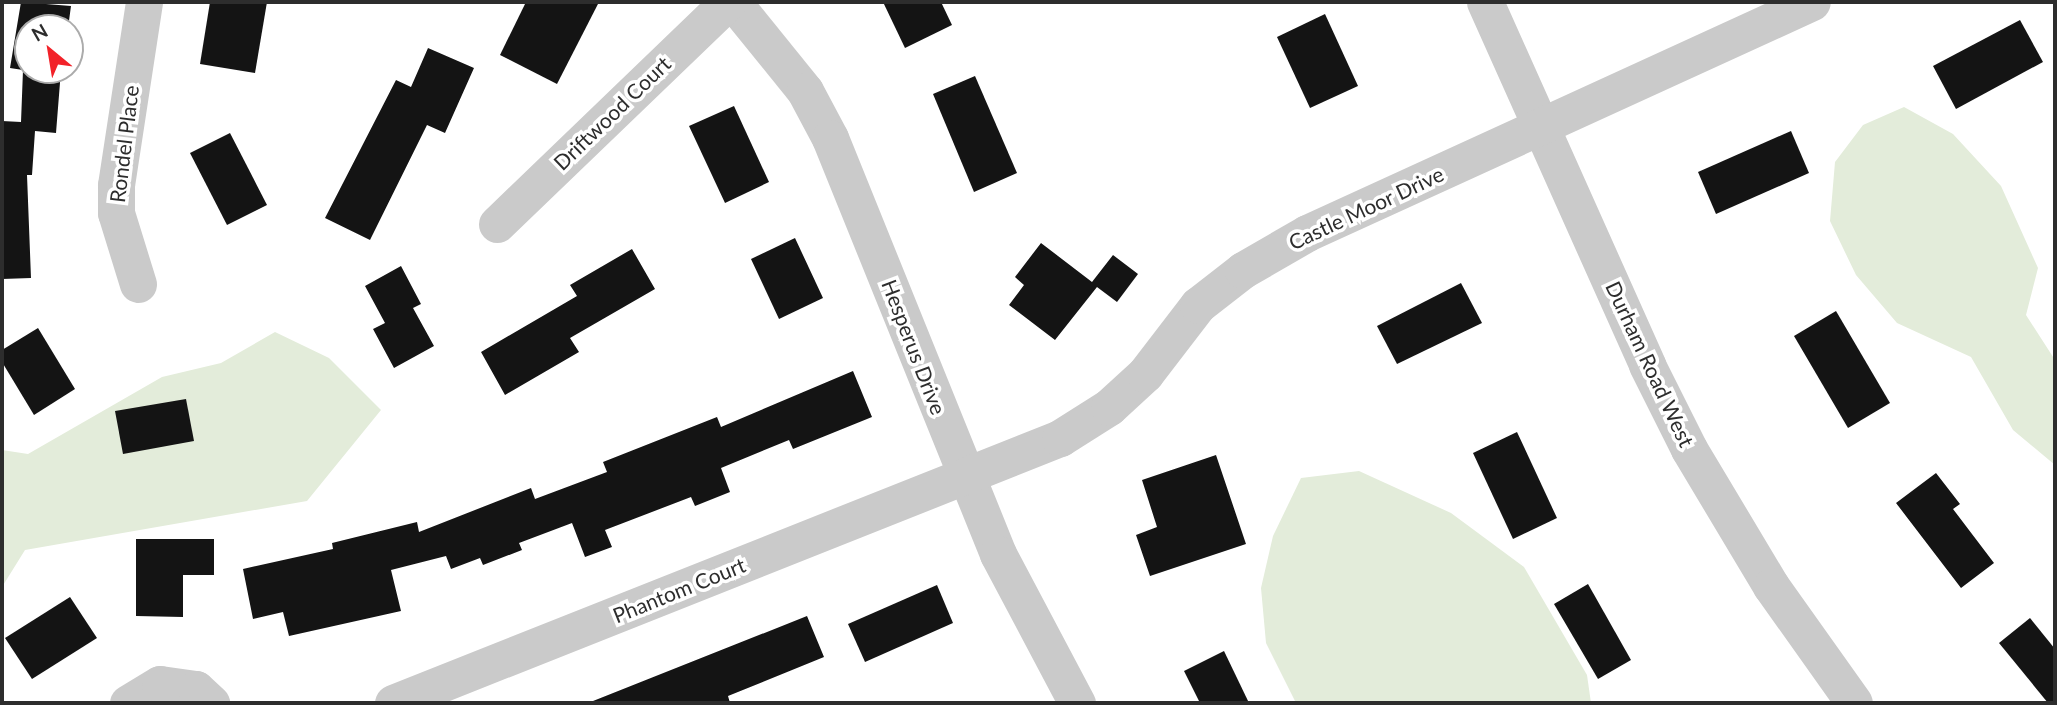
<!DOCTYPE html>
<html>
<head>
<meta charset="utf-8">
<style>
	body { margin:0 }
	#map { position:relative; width:2057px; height:705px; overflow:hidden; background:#fff; font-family:Lato,sans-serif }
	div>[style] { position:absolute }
	.green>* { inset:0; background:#e3ecda }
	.building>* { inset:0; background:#141414 }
	.street>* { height:37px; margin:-18.5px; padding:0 18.5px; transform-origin:18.5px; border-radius:18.5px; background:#cacaca }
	span { translate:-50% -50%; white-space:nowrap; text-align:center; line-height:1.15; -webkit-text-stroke:7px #fff; paint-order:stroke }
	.street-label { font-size:21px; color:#2d2d2d }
	.frame { position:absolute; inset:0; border:4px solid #2d2d2d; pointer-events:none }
	.north { position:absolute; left:14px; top:14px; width:70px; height:70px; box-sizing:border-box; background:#fff; border:2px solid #ababab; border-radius:50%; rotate:330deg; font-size:19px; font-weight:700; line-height:28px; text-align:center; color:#2d2d2d }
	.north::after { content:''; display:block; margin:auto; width:24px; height:32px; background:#f22229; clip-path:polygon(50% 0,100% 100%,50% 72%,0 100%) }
</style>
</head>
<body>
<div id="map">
	<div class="green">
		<div style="clip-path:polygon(1904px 107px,1953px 134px,2001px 186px,2038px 268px,2026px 315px,2055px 360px,2055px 465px,2013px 430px,1971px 357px,1897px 323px,1856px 275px,1830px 221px,1835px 162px,1863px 125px)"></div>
		<div style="clip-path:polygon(275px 332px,329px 358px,381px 410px,307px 501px,25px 550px,2px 587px,2px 450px,28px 454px,162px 377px,221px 363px)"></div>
		<div style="clip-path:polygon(1359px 471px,1451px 513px,1524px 567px,1587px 675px,1591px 703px,1296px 703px,1266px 643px,1261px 588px,1273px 536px,1301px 478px)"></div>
	</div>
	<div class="building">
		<div style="clip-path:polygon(21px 2px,71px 6px,68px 28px,28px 28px,28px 70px,61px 70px,56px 133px,35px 131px,32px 175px,27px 175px,31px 278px,2px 279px,2px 121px,21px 122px,23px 70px,10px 68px)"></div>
		<div style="clip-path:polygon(210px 2px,267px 2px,255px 73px,200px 64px)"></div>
		<div style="clip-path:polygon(526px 2px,599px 2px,557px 84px,500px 55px)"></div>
		<div style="clip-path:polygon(883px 2px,941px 2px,952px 25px,905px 48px)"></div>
		<div style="clip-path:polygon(1325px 14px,1358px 86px,1310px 108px,1277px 37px)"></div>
		<div style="clip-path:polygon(2020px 20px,2043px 62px,1956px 109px,1933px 66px)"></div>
		<div style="clip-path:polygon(428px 48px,474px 68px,445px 133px,427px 125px,370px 240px,325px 218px,396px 80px,411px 87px)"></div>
		<div style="clip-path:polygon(975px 76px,1017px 173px,974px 192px,933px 94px)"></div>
		<div style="clip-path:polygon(734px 106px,769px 182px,725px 203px,689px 126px)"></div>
		<div style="clip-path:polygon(1791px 131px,1809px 173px,1716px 214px,1698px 172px)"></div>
		<div style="clip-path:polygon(230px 133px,267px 205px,227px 225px,190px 153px)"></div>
		<div style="clip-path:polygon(795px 238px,823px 298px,779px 319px,751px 259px)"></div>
		<div style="clip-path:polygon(1041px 243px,1092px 282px,1113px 255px,1138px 274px,1117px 302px,1097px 287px,1055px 340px,1009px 305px,1024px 285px,1015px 277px)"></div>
		<div style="clip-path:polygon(632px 249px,655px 289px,570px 338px,579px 352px,505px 395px,481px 352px,577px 296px,570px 285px)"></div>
		<div style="clip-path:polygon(401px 266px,421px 304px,413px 308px,434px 346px,394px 368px,373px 329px,385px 323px,365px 286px)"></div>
		<div style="clip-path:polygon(1461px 283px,1482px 323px,1397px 364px,1377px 326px)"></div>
		<div style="clip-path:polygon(1836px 311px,1890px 403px,1848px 428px,1794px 336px)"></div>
		<div style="clip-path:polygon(38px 328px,75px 389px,34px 415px,2px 362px,2px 350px)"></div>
		<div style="clip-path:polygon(853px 371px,872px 417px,793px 449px,789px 440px,721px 468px,730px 492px,695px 506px,691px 497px,605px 530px,612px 547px,585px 557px,572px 523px,519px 543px,522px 550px,483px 565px,480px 558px,451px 569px,446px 556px,391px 570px,401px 611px,289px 636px,283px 612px,253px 619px,243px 569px,333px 549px,332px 543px,417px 522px,419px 532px,531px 488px,535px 499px,607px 472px,603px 462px,717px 417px,721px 427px)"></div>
		<div style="clip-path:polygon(186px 399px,194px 441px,123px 454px,115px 411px)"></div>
		<div style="clip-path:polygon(1517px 432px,1557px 518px,1513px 539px,1473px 453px)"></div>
		<div style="clip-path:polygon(1216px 455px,1246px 544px,1150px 576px,1136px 535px,1157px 527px,1142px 480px)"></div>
		<div style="clip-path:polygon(1936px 473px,1960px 504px,1953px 509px,1994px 563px,1961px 588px,1896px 503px)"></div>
		<div style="clip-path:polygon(136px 539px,214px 539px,214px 575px,183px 575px,183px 617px,136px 616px)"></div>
		<div style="clip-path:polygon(1588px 584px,1631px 660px,1598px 679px,1554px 604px)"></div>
		<div style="clip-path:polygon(937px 585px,953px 623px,865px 662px,848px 624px)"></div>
		<div style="clip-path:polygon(70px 597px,97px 638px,32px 679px,5px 638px)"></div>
		<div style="clip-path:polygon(807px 616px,824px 657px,728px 696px,730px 703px,588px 703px)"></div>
		<div style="clip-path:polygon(2030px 618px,2055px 649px,2055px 703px,2048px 703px,1999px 643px)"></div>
		<div style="clip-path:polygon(1224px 651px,1249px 703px,1200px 703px,1184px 671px)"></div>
	</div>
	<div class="street">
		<div style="left:733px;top:2px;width:114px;rotate:51deg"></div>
		<div style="left:805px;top:91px;width:53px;rotate:62deg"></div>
		<div style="left:830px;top:138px;width:449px;rotate:68deg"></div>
		<div style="left:998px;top:554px;width:169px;rotate:62.1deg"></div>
		<div style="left:1485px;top:2px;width:398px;rotate:65.9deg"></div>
		<div style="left:1647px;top:365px;width:94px;rotate:63.4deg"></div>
		<div style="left:1689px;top:449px;width:160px;rotate:59.1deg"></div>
		<div style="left:1771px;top:586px;width:143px;rotate:54.6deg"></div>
		<div style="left:497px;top:224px;width:320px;rotate:-43.9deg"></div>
		<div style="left:138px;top:284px;width:74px;rotate:-107.2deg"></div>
		<div style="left:116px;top:213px;width:28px;rotate:-90deg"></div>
		<div style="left:116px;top:185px;width:185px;rotate:-81.3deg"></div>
		<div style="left:128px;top:703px;width:37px;rotate:-31deg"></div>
		<div style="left:160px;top:684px;width:36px;rotate:8deg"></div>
		<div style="left:196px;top:689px;width:21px;rotate:43deg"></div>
		<div style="left:393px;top:703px;width:718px;rotate:-21.67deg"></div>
		<div style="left:1060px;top:438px;width:58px;rotate:-32.3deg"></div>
		<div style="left:1109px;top:407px;width:49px;rotate:-42.5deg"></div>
		<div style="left:1145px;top:374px;width:87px;rotate:-52.5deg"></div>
		<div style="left:1198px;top:305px;width:57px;rotate:-37.9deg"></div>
		<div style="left:1243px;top:270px;width:74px;rotate:-30deg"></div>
		<div style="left:1307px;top:233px;width:555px;rotate:-24.58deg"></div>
	</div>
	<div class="street-label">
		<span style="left:612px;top:113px;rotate:-44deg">Driftwood Court</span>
		<span style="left:124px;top:144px;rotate:-83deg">Rondel Place</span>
		<span style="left:1366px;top:208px;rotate:-25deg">Castle Moor Drive</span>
		<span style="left:914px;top:347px;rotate:69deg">Hesperus Drive</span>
		<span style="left:1650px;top:364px;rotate:65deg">Durham Road West</span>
		<span style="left:679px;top:590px;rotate:-22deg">Phantom Court</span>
	</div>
	<div class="frame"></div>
	<div class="north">N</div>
</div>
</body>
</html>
